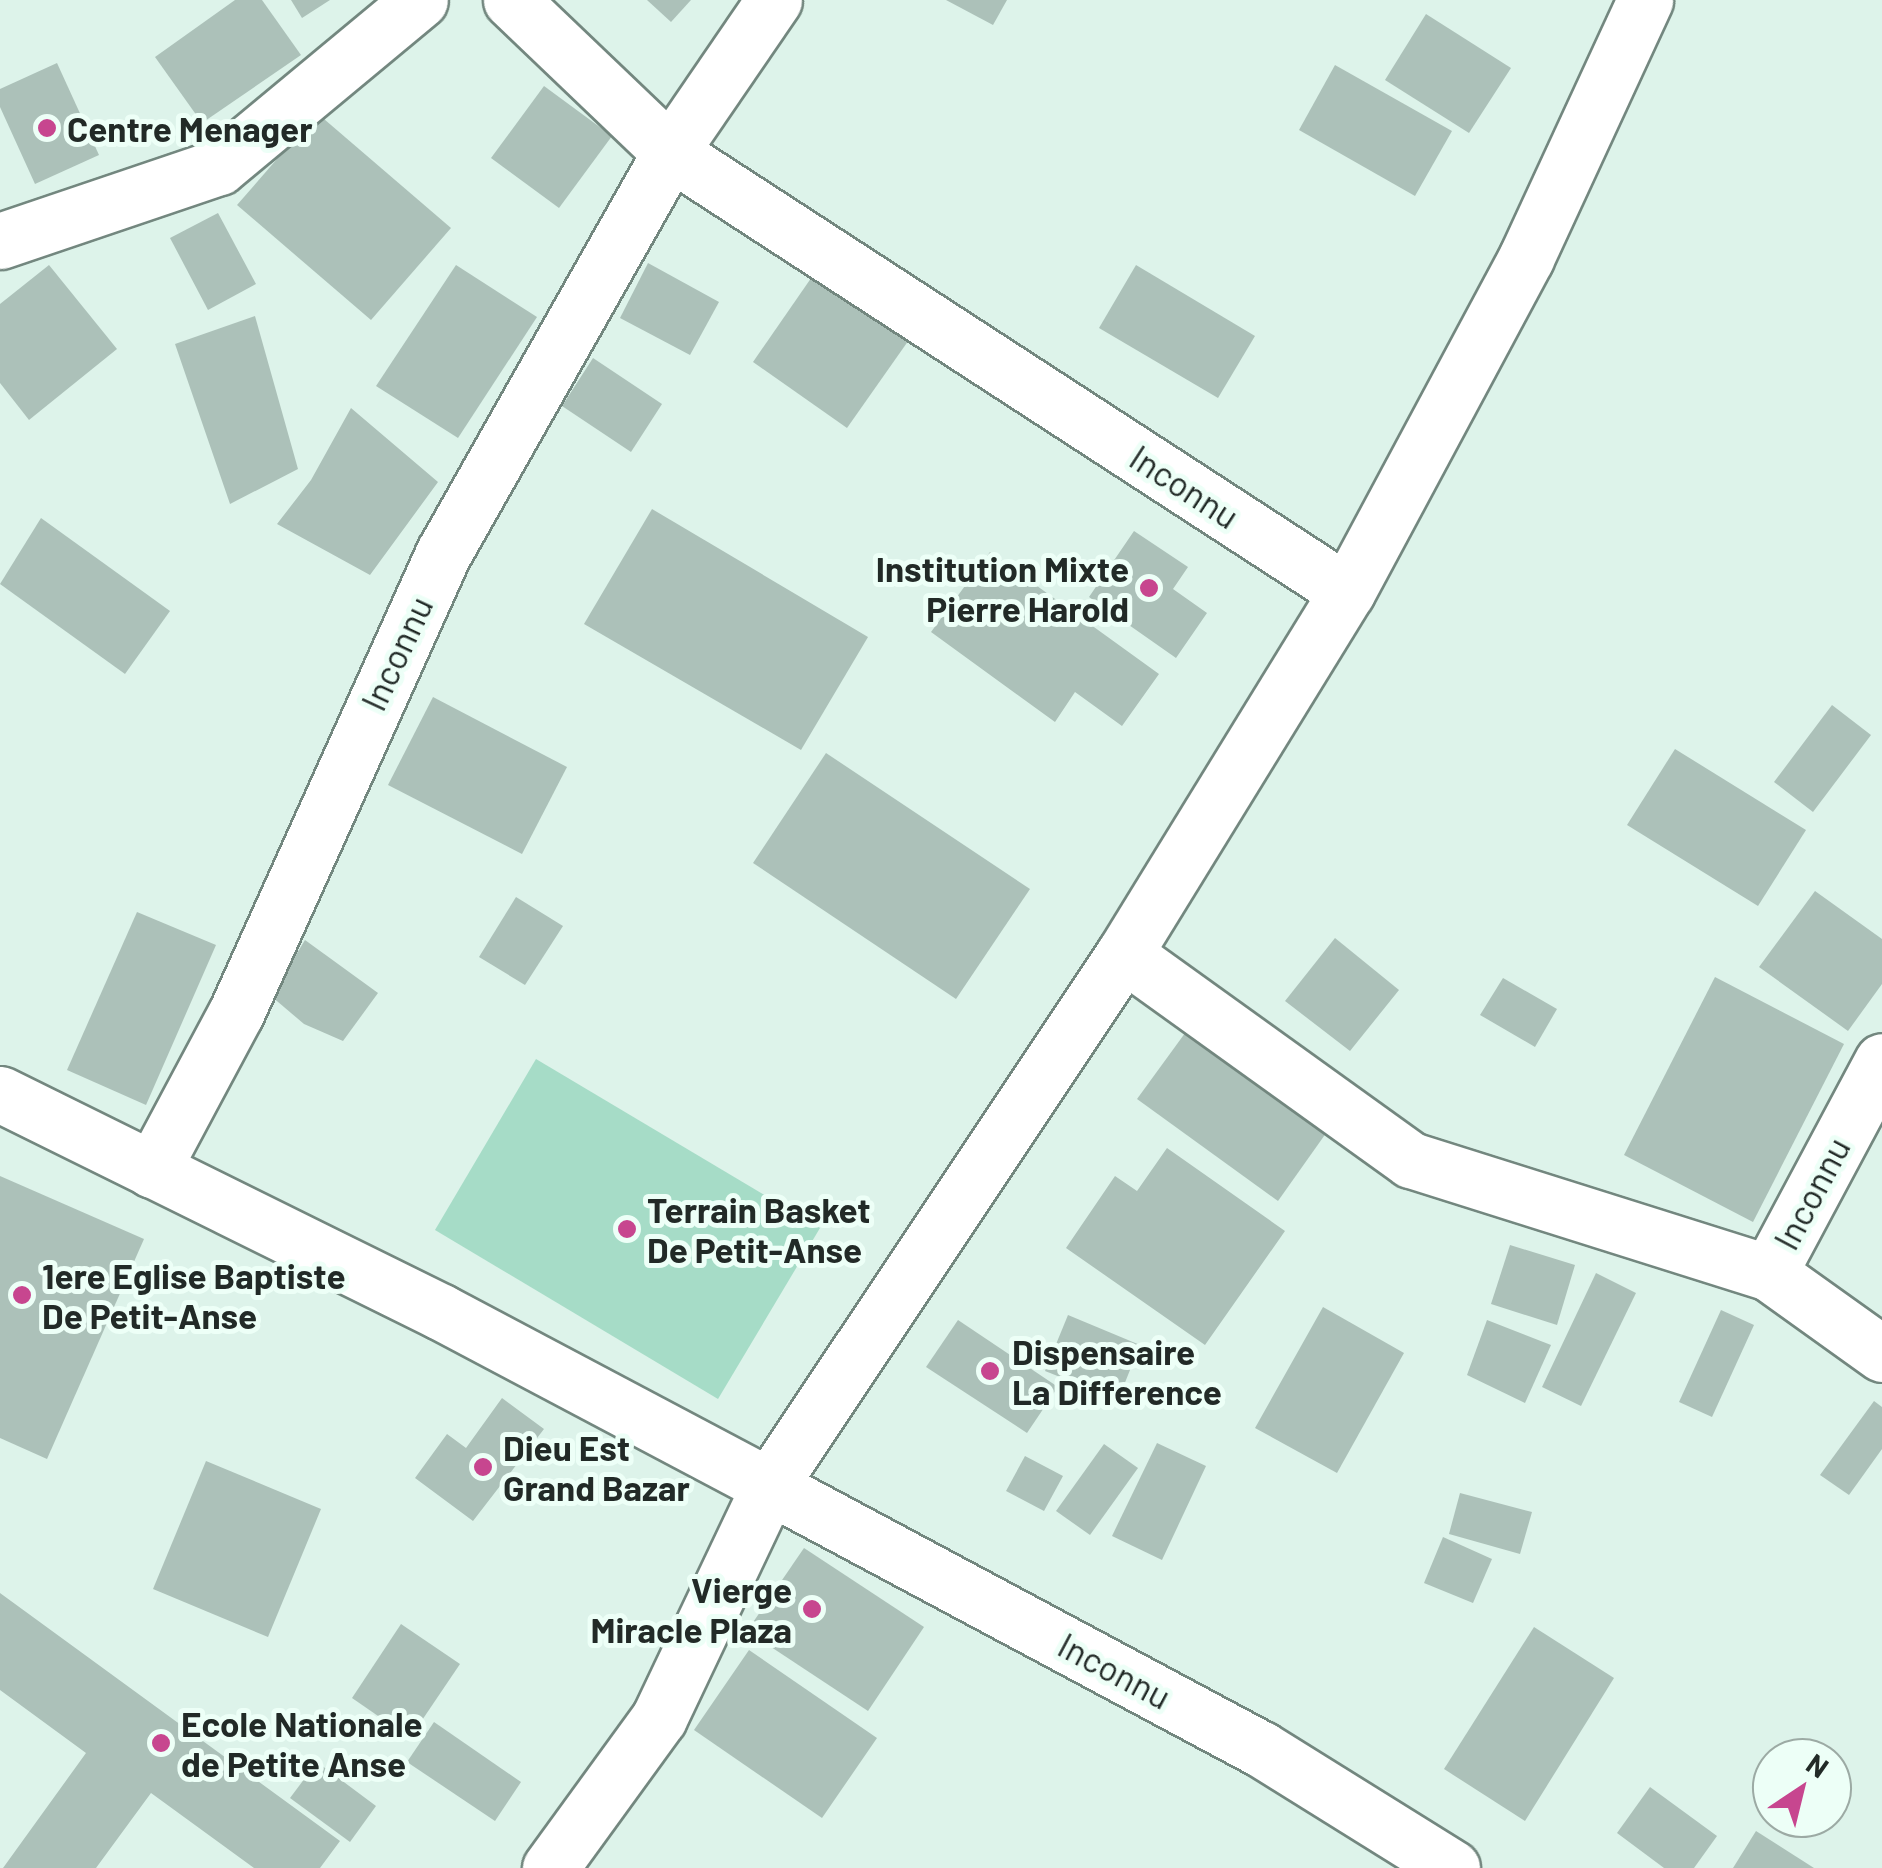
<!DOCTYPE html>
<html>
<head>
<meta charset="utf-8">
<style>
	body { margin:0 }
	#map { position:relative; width:1882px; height:1868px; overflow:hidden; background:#ddf3ea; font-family:Barlow,sans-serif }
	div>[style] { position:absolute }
	.green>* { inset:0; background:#a6dcc7 }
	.building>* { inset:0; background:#acc1b9 }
	.roads { filter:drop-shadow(2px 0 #73877f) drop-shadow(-2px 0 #73877f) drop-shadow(0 2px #73877f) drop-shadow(0 -2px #73877f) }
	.minor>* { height:55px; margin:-27.5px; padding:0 27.5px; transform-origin:27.5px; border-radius:27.5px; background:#fff }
	.dots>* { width:28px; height:28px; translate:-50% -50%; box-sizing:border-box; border:5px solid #edfff7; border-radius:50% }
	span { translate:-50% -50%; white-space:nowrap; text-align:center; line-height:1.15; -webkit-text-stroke:10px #edfff7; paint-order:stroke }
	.poi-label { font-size:35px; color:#222a27; font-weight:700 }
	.left { translate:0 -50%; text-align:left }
	.right { translate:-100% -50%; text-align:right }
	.street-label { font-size:35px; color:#222a27 }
	.north { position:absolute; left:1752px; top:1738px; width:100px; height:100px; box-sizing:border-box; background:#edfff7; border:2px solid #9caaa4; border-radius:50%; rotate:35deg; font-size:28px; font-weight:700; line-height:40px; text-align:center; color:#222a27 }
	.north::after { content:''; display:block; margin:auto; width:35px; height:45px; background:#c7468f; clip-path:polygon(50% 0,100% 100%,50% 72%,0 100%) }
</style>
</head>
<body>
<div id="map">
	<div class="green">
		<div style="clip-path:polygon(536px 1059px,820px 1228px,718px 1399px,435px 1230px)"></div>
	</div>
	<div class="building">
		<div style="clip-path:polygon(235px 0,262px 0,301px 55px,202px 123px,155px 57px)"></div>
		<div style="clip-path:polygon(291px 0,330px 0,302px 18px)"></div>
		<div style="clip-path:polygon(647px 0,691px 0,671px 22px)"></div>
		<div style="clip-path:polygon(946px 0,1007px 0,993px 25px)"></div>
		<div style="clip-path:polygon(1426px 14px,1511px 68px,1469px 133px,1385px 80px)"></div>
		<div style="clip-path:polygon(57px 63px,99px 155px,35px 184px,0 107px,0 89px)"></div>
		<div style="clip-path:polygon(1335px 65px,1452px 131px,1415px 196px,1299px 130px)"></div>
		<div style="clip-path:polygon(544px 86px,612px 136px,559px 208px,491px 158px)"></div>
		<div style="clip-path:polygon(317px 113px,451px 228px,371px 320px,237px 205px)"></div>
		<div style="clip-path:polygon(218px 213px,256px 284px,208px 310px,170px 238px)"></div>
		<div style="clip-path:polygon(648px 263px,719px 302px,690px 355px,620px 318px)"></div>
		<div style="clip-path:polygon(49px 265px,117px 349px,29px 420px,0 383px,0 304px)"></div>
		<div style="clip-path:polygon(456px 265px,537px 317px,458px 438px,376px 386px)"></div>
		<div style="clip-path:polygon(1136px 265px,1255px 336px,1218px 398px,1099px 328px)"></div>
		<div style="clip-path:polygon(816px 271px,911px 337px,847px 428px,753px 362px)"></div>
		<div style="clip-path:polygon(255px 316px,298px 469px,230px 504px,175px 344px)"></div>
		<div style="clip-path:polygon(593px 358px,662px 404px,631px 452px,562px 406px)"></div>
		<div style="clip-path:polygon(351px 408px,438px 482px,370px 575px,277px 524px,311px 480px)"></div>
		<div style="clip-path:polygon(652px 509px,868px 637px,801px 750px,584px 624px)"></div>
		<div style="clip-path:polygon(41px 518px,170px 611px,125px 674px,0 584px)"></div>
		<div style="clip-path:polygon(1134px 531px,1188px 567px,1173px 589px,1207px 613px,1176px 658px,1089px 597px)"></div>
		<div style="clip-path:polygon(990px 552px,1159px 674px,1122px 726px,1075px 692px,1055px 722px,931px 632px)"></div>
		<div style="clip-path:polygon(433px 697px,567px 767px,522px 854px,388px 785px)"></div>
		<div style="clip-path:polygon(1832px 705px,1871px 735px,1813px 812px,1774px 782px)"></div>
		<div style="clip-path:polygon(1675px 749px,1806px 830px,1758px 906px,1627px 825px)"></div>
		<div style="clip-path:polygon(826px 753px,1030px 889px,956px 999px,753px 863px)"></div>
		<div style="clip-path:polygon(1815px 891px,1882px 939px,1882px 984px,1848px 1031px,1759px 967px)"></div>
		<div style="clip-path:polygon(516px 897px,563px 926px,525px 985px,479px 957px)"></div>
		<div style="clip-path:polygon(137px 912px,216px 945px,146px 1105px,67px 1070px)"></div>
		<div style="clip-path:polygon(1335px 938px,1399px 990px,1350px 1051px,1285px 1001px)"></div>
		<div style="clip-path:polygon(305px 940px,378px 993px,343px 1041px,304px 1024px,271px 996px)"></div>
		<div style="clip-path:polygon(1715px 977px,1844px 1044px,1753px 1222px,1624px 1155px)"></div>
		<div style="clip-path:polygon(1503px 978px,1557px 1009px,1535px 1047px,1480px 1015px)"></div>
		<div style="clip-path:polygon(1188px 1029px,1329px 1129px,1278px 1201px,1137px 1099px)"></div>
		<div style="clip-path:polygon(1167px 1148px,1285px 1231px,1205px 1345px,1066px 1248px,1115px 1176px,1137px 1191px)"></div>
		<div style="clip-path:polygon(0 1176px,144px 1239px,47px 1459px,0 1438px)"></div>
		<div style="clip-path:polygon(1510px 1245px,1575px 1265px,1557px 1325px,1491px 1304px)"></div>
		<div style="clip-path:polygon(1596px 1273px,1636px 1293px,1581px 1406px,1542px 1387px)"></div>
		<div style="clip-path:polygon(1323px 1307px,1404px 1353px,1337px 1473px,1255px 1428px)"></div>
		<div style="clip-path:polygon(1721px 1310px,1754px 1325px,1712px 1417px,1679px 1402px)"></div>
		<div style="clip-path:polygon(1068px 1315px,1140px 1345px,1118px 1400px,1045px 1371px)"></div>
		<div style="clip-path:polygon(958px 1320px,1058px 1387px,1027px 1433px,926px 1367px)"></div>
		<div style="clip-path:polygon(1487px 1320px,1551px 1345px,1525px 1403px,1467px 1375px)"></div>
		<div style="clip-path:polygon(502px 1398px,544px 1429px,473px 1521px,415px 1478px,447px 1434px,466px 1448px)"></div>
		<div style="clip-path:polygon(1874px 1401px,1882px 1407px,1882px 1449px,1849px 1495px,1820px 1475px)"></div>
		<div style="clip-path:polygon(1157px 1443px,1206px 1466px,1162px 1560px,1112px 1536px)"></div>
		<div style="clip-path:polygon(1104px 1444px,1138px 1468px,1090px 1535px,1056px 1511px)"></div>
		<div style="clip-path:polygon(1025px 1456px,1063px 1476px,1044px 1511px,1006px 1491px)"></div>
		<div style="clip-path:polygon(206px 1461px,321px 1509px,268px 1637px,153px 1589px)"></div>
		<div style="clip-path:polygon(1460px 1493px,1532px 1512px,1520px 1554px,1449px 1534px)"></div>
		<div style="clip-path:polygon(1443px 1537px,1492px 1559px,1473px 1603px,1424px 1583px)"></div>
		<div style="clip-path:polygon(804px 1548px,924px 1627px,868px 1711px,747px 1631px)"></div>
		<div style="clip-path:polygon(0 1593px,340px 1841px,320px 1868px,254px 1868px,151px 1793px,96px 1868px,3px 1868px,86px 1753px,0 1690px)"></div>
		<div style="clip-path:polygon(401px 1624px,460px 1664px,410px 1738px,352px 1698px)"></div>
		<div style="clip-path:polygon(1534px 1627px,1614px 1678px,1525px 1821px,1444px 1769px)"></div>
		<div style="clip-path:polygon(749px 1650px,877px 1738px,822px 1818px,694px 1730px)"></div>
		<div style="clip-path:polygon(434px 1722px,521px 1782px,495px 1821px,407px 1762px)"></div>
		<div style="clip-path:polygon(317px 1762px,376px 1806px,350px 1842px,290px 1798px)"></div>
		<div style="clip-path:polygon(1650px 1787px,1717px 1836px,1694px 1868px,1664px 1868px,1617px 1833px)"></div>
		<div style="clip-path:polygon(1756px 1831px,1814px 1868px,1733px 1868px)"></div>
	</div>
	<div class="roads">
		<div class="minor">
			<div style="left:511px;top:0;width:220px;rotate:43.7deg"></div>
			<div style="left:670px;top:152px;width:807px;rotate:33.02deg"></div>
			<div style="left:0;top:241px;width:231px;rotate:-18.7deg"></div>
			<div style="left:219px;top:167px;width:261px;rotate:-39.7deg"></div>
			<div style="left:1124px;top:954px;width:353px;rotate:35.7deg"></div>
			<div style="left:1411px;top:1160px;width:375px;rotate:17.5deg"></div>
			<div style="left:1769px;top:1273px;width:139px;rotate:35.6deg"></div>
			<div style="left:0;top:1094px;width:492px;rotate:26.3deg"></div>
			<div style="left:441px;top:1312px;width:371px;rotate:27.9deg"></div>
			<div style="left:769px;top:1486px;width:558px;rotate:28.13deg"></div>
			<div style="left:1261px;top:1749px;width:225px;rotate:31.9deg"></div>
			<div style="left:152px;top:1170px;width:178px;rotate:-61.9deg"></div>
			<div style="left:236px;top:1013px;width:504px;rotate:-65.73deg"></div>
			<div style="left:443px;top:554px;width:462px;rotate:-60.5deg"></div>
			<div style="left:670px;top:152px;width:184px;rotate:-55.6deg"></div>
			<div style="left:1769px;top:1273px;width:240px;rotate:-61.9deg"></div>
			<div style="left:550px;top:1868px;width:185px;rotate:-54deg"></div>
			<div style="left:659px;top:1718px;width:257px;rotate:-64.6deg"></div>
			<div style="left:769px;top:1486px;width:640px;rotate:-56.29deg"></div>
			<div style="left:1124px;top:954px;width:425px;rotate:-58.4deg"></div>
			<div style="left:1347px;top:592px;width:379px;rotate:-61.8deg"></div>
			<div style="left:1526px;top:258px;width:284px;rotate:-65.2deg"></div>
		</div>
	</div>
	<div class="dots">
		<div style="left:47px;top:128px;background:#c7468f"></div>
		<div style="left:1149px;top:588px;background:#c7468f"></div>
		<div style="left:627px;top:1229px;background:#c7468f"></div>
		<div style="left:22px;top:1295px;background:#c7468f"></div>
		<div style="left:990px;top:1371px;background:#c7468f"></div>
		<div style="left:483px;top:1467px;background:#c7468f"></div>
		<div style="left:812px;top:1609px;background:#c7468f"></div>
		<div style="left:161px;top:1743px;background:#c7468f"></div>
	</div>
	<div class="poi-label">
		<span class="left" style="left:67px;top:128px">Centre Menager</span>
		<span class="right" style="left:1129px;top:588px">Institution Mixte<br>Pierre Harold</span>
		<span class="left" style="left:647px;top:1229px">Terrain Basket<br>De Petit-Anse</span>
		<span class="left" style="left:42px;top:1295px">1ere Eglise Baptiste<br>De Petit-Anse</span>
		<span class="left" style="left:1012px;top:1371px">Dispensaire<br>La Difference</span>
		<span class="left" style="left:503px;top:1467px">Dieu Est<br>Grand Bazar</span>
		<span class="right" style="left:792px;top:1609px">Vierge<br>Miracle Plaza</span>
		<span class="left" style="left:181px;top:1743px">Ecole Nationale<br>de Petite Anse</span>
	</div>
	<div class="street-label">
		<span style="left:1185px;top:486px;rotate:33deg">Inconnu</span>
		<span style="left:396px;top:653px;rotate:-65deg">Inconnu</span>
		<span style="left:1811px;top:1193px;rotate:-62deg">Inconnu</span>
		<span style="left:1115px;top:1670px;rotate:28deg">Inconnu</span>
	</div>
	<div class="north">N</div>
</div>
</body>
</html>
